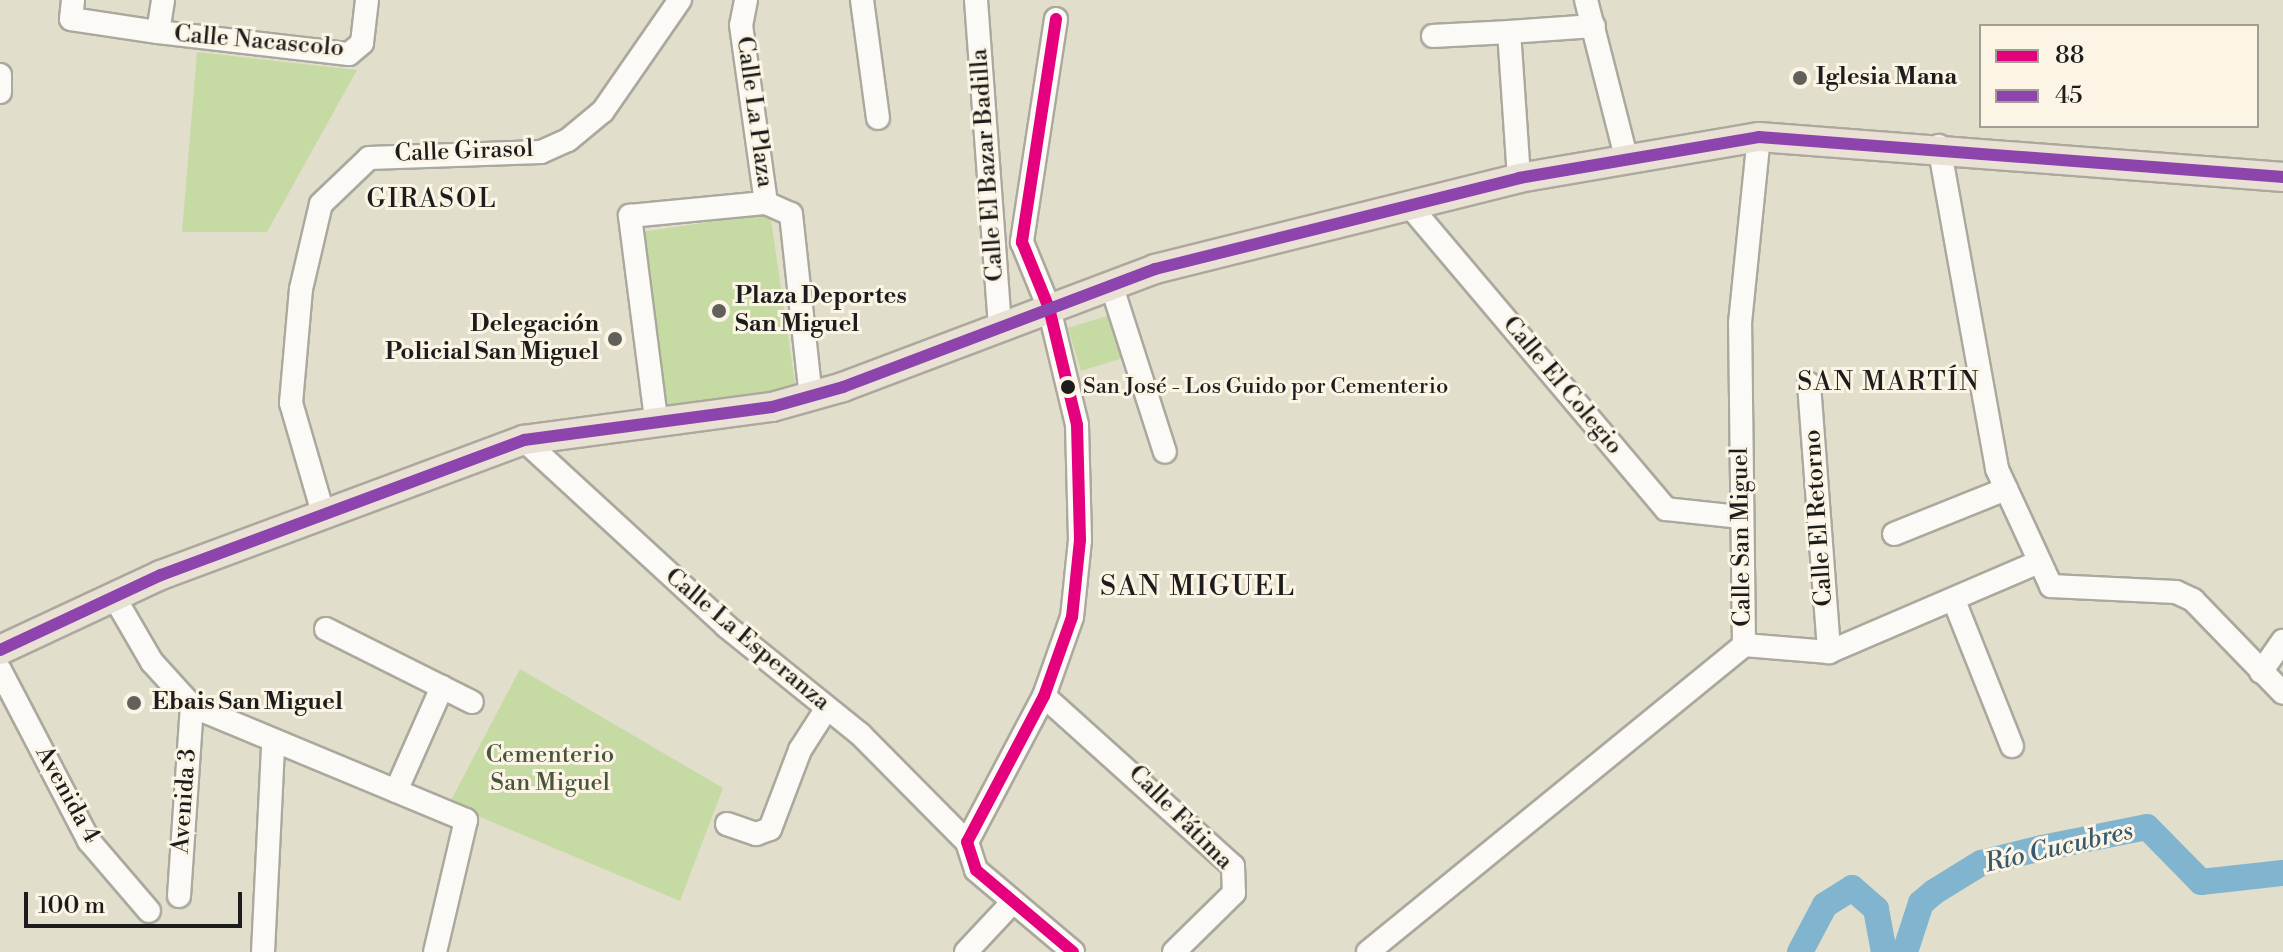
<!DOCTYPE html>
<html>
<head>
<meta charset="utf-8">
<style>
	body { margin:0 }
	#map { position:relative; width:2283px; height:952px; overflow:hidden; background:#e2decc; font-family:"Libre Bodoni",serif }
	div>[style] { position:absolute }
	.green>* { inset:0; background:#c6dba4 }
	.river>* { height:26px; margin:-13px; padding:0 13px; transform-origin:13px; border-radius:13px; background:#81b5cf }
	.roads { filter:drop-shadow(2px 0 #aba89d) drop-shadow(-2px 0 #aba89d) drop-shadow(0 2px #aba89d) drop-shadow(0 -2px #aba89d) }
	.minor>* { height:22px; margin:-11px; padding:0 11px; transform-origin:11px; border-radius:11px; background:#fbfaf7 }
	.major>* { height:28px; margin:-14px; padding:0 14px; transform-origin:14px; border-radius:14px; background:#e9e1d4 }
	.bus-1>* { height:12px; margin:-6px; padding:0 6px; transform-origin:6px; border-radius:6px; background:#e5007d }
	.bus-2>* { height:12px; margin:-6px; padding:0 6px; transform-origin:6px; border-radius:6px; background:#8e44ad }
	.dots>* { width:22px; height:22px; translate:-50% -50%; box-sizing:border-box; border:4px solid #fcf5e5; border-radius:50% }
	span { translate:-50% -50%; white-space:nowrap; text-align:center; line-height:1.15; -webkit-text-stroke:6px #fcf5e5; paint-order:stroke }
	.bus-label { font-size:22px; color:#1c1c1c }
	.left { translate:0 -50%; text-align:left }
	.street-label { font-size:24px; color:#1c1c1c }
	.poi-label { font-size:24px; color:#1c1c1c; font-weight:700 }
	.right { translate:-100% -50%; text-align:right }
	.park-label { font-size:24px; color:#48553b }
	.neighbourhood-label { font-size:26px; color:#1c1c1c; letter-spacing:2px }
	.water-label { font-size:26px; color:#37596d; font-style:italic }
	.quarter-label { font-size:28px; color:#1c1c1c; letter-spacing:2px }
	.legend { position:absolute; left:1979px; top:24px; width:280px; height:104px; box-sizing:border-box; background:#fcf5e5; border:2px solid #a29e95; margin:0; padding:10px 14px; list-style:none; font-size:24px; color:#1c1c1c }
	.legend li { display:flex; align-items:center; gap:16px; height:40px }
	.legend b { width:40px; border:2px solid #a29e95 }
	.scale { position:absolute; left:24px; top:892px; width:218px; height:36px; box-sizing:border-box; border:4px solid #1c1c1c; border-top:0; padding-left:10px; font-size:24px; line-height:28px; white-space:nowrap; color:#1c1c1c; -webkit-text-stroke:6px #fcf5e5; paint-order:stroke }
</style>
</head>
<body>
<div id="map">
	<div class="green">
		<div style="clip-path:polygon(197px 52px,357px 70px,267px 232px,182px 232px)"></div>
		<div style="clip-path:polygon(770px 213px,796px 390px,667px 409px,641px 232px)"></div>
		<div style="clip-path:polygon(1110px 315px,1123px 358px,1081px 371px,1068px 328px)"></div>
		<div style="clip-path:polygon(520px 669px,723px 788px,680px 901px,449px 804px)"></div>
	</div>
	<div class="river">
		<div style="left:1800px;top:952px;width:53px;rotate:-62deg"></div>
		<div style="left:1825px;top:905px;width:32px;rotate:-32deg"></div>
		<div style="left:1852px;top:888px;width:32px;rotate:41deg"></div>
		<div style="left:1876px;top:909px;width:44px;rotate:79.5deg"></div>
		<div style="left:1905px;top:952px;width:52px;rotate:-71.9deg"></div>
		<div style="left:1921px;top:903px;width:17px;rotate:-40deg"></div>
		<div style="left:1934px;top:892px;width:55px;rotate:-31.7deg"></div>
		<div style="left:1981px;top:863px;width:63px;rotate:-13.8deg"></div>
		<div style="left:2042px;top:848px;width:107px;rotate:-11.3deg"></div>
		<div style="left:2147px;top:827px;width:77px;rotate:45.5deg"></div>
		<div style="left:2201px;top:882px;width:82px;rotate:-6.3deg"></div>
	</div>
	<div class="roads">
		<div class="minor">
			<div style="left:73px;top:0;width:19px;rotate:96deg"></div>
			<div style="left:71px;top:19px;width:88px;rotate:8.5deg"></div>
			<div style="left:158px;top:32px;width:32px;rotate:-81deg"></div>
			<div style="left:746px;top:0;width:25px;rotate:101deg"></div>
			<div style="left:741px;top:25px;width:180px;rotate:82deg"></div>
			<div style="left:766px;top:203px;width:27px;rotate:24deg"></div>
			<div style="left:791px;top:214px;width:184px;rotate:83.8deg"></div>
			<div style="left:862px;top:0;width:119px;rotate:82.3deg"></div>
			<div style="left:976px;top:0;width:331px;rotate:85.8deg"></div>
			<div style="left:1586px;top:0;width:162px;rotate:75.7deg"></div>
			<div style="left:1056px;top:19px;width:226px;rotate:98.7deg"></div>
			<div style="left:1022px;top:242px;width:71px;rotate:67.8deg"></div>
			<div style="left:1049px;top:308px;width:120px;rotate:76.5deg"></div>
			<div style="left:1077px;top:425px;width:115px;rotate:88.5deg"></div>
			<div style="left:1080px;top:540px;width:77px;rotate:95.9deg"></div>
			<div style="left:1072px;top:617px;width:84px;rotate:109.5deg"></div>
			<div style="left:1044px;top:696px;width:165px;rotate:117.8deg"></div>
			<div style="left:967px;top:842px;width:29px;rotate:72deg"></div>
			<div style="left:976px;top:870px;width:127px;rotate:40.2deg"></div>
			<div style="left:158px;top:32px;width:192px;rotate:6.6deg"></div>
			<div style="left:349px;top:54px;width:17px;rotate:-40deg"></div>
			<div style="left:362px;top:43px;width:43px;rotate:-83.4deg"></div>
			<div style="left:1433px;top:36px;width:76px;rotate:-3deg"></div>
			<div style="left:0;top:75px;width:17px;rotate:90deg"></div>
			<div style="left:1939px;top:146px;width:328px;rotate:79.8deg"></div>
			<div style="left:1997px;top:469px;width:129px;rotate:65.2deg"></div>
			<div style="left:2051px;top:586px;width:125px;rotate:2.7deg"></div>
			<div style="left:2176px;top:592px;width:19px;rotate:25deg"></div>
			<div style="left:2193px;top:600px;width:129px;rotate:45.9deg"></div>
			<div style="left:1519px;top:178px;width:146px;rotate:-93.9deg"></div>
			<div style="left:1509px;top:32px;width:85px;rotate:-4deg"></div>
			<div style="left:1409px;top:205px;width:398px;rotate:49.8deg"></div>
			<div style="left:1666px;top:509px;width:74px;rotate:6.2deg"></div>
			<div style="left:1111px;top:284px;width:176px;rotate:72.2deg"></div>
			<div style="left:1809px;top:384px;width:269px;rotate:85.7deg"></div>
			<div style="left:656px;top:419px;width:205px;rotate:-97.3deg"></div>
			<div style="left:630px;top:216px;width:137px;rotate:-5.5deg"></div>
			<div style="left:524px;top:440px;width:275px;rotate:42.6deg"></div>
			<div style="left:726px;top:626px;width:172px;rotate:38.9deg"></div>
			<div style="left:860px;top:734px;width:152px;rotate:45.3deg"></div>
			<div style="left:323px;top:513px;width:115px;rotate:-106.2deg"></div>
			<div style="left:291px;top:403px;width:114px;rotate:-85deg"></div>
			<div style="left:301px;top:289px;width:87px;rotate:-76.8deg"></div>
			<div style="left:321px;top:204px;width:66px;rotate:-43.8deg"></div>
			<div style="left:369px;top:158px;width:172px;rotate:-2deg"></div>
			<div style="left:541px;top:152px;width:30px;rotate:-24deg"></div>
			<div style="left:568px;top:140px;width:45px;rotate:-39.6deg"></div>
			<div style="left:603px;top:111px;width:135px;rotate:-55.3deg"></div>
			<div style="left:1894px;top:534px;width:121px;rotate:-21.9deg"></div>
			<div style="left:113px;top:595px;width:78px;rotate:59.8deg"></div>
			<div style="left:152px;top:662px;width:59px;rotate:47.7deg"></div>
			<div style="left:192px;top:706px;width:297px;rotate:22.6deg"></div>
			<div style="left:466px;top:820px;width:136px;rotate:103.2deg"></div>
			<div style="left:1955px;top:603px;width:154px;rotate:68.3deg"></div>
			<div style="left:326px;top:629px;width:163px;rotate:26.6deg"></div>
			<div style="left:1744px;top:645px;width:85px;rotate:4.7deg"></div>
			<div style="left:1829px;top:652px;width:226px;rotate:-23.2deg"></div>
			<div style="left:0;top:670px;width:193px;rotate:62.5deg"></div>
			<div style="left:89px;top:841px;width:92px;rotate:49.4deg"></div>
			<div style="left:2261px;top:672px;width:38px;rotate:-55deg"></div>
			<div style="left:1044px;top:696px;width:254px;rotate:42deg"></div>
			<div style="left:1233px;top:866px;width:27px;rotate:88deg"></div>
			<div style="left:1234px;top:893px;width:84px;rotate:135.5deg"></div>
			<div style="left:396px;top:791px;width:114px;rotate:-66.1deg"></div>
			<div style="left:727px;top:824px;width:31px;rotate:19deg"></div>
			<div style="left:756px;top:834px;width:15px;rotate:-20deg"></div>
			<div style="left:770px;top:829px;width:85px;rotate:-69.2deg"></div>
			<div style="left:800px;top:750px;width:50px;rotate:-57.3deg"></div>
			<div style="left:179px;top:896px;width:190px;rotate:-86.1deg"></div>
			<div style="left:263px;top:952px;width:207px;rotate:-87.2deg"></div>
			<div style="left:966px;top:952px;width:64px;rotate:-46.9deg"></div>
			<div style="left:1368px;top:952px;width:485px;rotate:-39.2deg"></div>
			<div style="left:1744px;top:645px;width:322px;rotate:-90.7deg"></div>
			<div style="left:1740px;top:323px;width:187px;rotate:-84.2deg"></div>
		</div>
		<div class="major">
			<div style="left:0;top:650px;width:178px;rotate:-25deg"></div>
			<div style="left:161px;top:575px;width:387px;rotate:-20.4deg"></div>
			<div style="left:524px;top:440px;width:250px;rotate:-7.6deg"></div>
			<div style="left:772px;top:407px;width:74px;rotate:-15.7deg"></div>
			<div style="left:843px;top:387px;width:334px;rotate:-20.7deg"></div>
			<div style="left:1155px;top:269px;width:375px;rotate:-14deg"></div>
			<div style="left:1519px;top:178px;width:243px;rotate:-9.7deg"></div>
			<div style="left:1759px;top:137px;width:526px;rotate:4.37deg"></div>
		</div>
	</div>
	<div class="bus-1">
		<div style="left:1056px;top:19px;width:226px;rotate:98.7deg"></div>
		<div style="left:1022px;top:242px;width:71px;rotate:67.8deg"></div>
		<div style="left:1049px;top:308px;width:120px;rotate:76.5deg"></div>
		<div style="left:1077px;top:425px;width:115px;rotate:88.5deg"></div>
		<div style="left:1080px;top:540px;width:77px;rotate:95.9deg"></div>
		<div style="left:1072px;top:617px;width:84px;rotate:109.5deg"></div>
		<div style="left:1044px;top:696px;width:165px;rotate:117.8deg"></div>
		<div style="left:967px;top:842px;width:29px;rotate:72deg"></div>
		<div style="left:976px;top:870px;width:127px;rotate:40.2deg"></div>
	</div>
	<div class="bus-2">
		<div style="left:0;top:650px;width:178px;rotate:-25deg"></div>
		<div style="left:161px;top:575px;width:387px;rotate:-20.4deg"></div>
		<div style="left:524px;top:440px;width:250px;rotate:-7.6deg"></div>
		<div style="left:772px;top:407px;width:74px;rotate:-15.7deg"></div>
		<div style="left:843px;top:387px;width:334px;rotate:-20.7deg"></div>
		<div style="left:1155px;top:269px;width:375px;rotate:-14deg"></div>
		<div style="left:1519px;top:178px;width:243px;rotate:-9.7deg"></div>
		<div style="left:1759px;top:137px;width:526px;rotate:4.37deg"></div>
	</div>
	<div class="dots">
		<div style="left:1800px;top:78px;background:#61605a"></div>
		<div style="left:719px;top:311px;background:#61605a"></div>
		<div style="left:615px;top:339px;background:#61605a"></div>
		<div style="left:1068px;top:387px;background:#1c1c1c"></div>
		<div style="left:134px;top:703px;background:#61605a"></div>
	</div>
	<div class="bus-label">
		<span class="left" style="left:1083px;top:387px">San José - Los Guido por Cementerio</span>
	</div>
	<div class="street-label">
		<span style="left:259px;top:42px;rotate:5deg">Calle Nacascolo</span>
		<span style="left:754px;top:112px;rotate:82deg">Calle La Plaza</span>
		<span style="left:464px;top:152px;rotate:-2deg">Calle Girasol</span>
		<span style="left:988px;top:165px;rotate:-94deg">Calle El Bazar Badilla</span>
		<span style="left:1562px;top:386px;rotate:50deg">Calle El Colegio</span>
		<span style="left:1819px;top:518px;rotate:-94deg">Calle El Retorno</span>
		<span style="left:1742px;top:537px;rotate:-91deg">Calle San Miguel</span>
		<span style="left:747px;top:640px;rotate:40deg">Calle La Esperanza</span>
		<span style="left:67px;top:795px;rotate:61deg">Avenida 4</span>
		<span style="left:185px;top:801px;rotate:-86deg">Avenida 3</span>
		<span style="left:1180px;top:818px;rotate:45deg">Calle Fátima</span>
	</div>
	<div class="poi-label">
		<span class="left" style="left:1816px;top:78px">Iglesia Mana</span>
		<span class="left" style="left:735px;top:311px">Plaza Deportes<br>San Miguel</span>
		<span class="right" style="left:599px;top:339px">Delegación<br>Policial San Miguel</span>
		<span class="left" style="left:152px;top:703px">Ebais San Miguel</span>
	</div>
	<div class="park-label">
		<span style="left:550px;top:770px">Cementerio<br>San Miguel</span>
	</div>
	<div class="neighbourhood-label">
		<span style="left:432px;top:200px">GIRASOL</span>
		<span style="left:1889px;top:383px">SAN MARTÍN</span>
	</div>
	<div class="water-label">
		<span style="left:2059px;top:848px;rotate:-13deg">Río Cucubres</span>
	</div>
	<div class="quarter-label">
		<span style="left:1198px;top:587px">SAN MIGUEL</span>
	</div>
	<ul class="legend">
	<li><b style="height:10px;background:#e5007d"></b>88</li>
	<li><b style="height:10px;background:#8e44ad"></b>45</li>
	</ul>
	<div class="scale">100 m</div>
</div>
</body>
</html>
